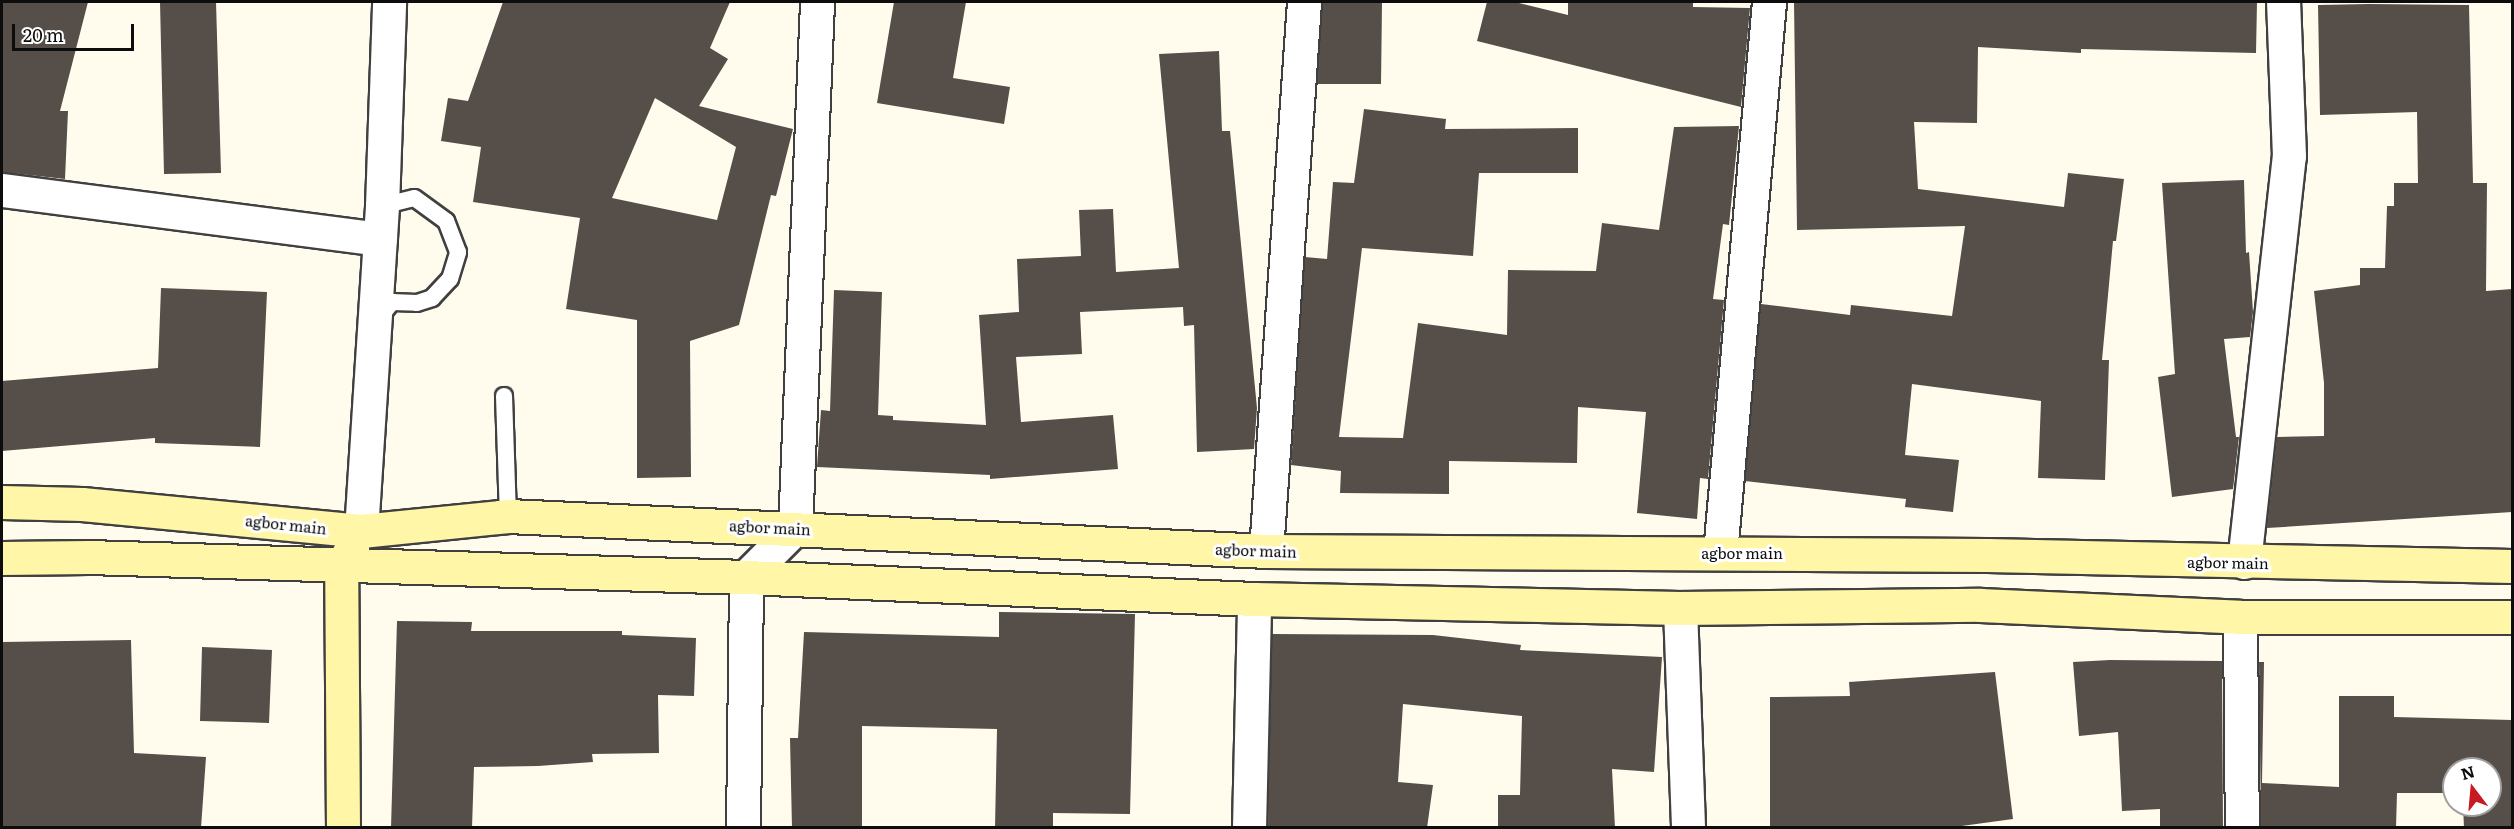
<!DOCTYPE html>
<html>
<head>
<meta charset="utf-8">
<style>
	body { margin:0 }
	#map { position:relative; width:2514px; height:829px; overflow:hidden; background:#fffced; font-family:Literata,serif }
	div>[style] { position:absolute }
	.building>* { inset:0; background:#564e48 }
	.roads { filter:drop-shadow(2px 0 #404040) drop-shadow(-2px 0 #404040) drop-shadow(0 2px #404040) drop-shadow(0 -2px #404040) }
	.lane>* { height:16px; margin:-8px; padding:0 8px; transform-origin:8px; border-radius:8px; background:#fff }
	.street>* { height:33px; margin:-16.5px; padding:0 16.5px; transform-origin:16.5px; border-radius:16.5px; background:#fff }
	.secondary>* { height:33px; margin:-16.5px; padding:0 16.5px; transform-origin:16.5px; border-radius:16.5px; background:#fff6a8 }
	span { translate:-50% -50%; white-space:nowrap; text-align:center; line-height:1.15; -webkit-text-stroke:6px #fff; paint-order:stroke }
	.street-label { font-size:15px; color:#0d0d0d }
	.frame { position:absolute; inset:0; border:3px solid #0d0d0d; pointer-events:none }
	.north { position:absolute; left:2442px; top:757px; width:60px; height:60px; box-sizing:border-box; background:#fff; border:2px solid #9e9e9e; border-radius:50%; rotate:344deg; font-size:16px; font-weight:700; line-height:24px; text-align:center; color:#0d0d0d }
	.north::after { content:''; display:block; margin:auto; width:21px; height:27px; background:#c91921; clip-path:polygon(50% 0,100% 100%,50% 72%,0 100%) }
	.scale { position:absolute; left:12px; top:24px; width:122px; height:27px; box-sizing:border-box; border:3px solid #0d0d0d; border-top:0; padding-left:8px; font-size:18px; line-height:21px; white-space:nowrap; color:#0d0d0d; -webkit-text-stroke:4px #fff; paint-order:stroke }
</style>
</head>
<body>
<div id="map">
	<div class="building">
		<div style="clip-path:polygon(2px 2px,88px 2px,60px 111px,68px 111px,65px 179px,2px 172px)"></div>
		<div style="clip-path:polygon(160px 2px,216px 2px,221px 173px,164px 174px)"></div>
		<div style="clip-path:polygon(evenodd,503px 2px,730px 2px,710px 48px,728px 59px,699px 106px,793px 129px,776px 196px,771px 195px,739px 325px,690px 341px,691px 477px,637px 478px,637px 320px,566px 309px,580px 218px,473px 202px,481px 147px,441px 141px,448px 98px,468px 101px,503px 2px,655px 98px,736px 147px,717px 220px,612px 198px,655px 98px)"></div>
		<div style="clip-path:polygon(894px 2px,966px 2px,953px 78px,1010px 87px,1004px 124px,877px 103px)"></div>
		<div style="clip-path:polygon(1322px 2px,1382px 2px,1381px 84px,1317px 84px)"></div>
		<div style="clip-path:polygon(1487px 2px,1515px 2px,1568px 15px,1568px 2px,1693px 2px,1693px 7px,1750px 8px,1741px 107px,1477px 41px)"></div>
		<div style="clip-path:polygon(1794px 2px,2257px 2px,2256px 53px,2081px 49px,2081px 53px,1978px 47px,1977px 123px,1914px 122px,1918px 189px,2064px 207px,2068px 173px,2124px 179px,2116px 241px,2113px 241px,2102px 360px,2109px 360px,2105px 480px,2038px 478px,2041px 401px,1912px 384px,1905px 455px,1959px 460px,1953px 512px,1905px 507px,1906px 499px,1745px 481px,1761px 304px,1850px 315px,1851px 305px,1952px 316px,1965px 226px,1797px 230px)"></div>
		<div style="clip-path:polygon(2369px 4px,2469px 5px,2473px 183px,2487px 183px,2486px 291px,2512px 289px,2512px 512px,2267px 528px,2277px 437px,2324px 436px,2324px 383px,2314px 291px,2360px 285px,2360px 268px,2385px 268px,2387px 206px,2394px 206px,2394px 183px,2418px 183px,2417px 112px,2320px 115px,2318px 5px)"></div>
		<div style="clip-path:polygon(1219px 51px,1222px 131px,1230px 131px,1257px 408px,1254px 449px,1197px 452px,1194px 325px,1184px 326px,1183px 307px,1080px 312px,1082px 354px,1016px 357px,1021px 422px,1113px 415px,1118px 469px,990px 479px,990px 475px,817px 467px,821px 410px,830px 411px,834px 290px,882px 292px,878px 415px,893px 416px,893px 420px,986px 425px,979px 315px,1019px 312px,1017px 259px,1081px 256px,1079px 210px,1113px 209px,1116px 272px,1179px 268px,1159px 54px)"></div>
		<div style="clip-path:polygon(1364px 109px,1446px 119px,1445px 129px,1578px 128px,1578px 173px,1479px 173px,1473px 256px,1362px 248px,1339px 437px,1403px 438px,1418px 323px,1507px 335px,1508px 270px,1596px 271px,1602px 223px,1659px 230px,1674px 127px,1739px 126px,1729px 225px,1723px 224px,1713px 299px,1724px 300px,1708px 479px,1700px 478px,1697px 519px,1637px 513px,1646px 412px,1578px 407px,1577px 463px,1449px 461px,1449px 494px,1340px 493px,1341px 471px,1291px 465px,1305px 257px,1327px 259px,1333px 182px,1354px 183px)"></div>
		<div style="clip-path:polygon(2244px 180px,2246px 253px,2249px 252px,2253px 312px,2250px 337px,2224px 339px,2236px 437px,2239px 437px,2233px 489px,2172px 497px,2158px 377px,2175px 374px,2162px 183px)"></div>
		<div style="clip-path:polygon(161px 288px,267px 292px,260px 447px,155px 443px,155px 438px,2px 451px,2px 381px,158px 368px)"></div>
		<div style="clip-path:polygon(999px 612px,1135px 614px,1130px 814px,1053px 813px,1053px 828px,995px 828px,997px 729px,862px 726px,862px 828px,792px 828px,790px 738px,798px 738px,804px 632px,999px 637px)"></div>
		<div style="clip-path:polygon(397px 621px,472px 622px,471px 631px,622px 631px,622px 635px,696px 638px,694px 696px,658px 695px,659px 753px,592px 754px,593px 762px,538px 766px,474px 767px,472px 828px,391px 828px)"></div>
		<div style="clip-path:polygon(1272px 634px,1433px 635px,1521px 645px,1520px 650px,1662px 657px,1654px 772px,1612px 769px,1615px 828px,1498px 828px,1498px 795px,1520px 795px,1522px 716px,1403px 704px,1398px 782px,1433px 785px,1427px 828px,1268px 828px)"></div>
		<div style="clip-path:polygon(131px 640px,134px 753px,206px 757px,201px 828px,2px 828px,2px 642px)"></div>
		<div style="clip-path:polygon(202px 647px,272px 650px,269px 723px,200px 721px)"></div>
		<div style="clip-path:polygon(2110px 660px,2222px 661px,2223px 828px,2160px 828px,2160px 809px,2122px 811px,2118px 732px,2079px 736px,2073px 662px)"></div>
		<div style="clip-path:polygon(2259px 662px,2264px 662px,2262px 783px,2339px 787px,2339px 696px,2394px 696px,2394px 717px,2512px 720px,2512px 828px,2464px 828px,2463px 805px,2490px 805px,2490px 769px,2454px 769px,2454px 793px,2397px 793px,2396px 828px,2261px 828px)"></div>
		<div style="clip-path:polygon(1995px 672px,2013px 819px,1947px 828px,1770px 828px,1770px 697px,1850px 696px,1849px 682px)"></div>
	</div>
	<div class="roads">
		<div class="lane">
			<div style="left:379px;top:318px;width:21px;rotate:-51deg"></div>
			<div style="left:392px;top:302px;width:25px;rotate:2deg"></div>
			<div style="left:417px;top:303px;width:16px;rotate:-18deg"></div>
			<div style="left:432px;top:298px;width:26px;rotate:-47deg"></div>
			<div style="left:450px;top:279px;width:28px;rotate:-73deg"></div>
			<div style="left:458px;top:252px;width:33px;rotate:-111deg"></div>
			<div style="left:446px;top:221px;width:39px;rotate:-144deg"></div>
			<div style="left:414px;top:198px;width:33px;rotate:166deg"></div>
			<div style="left:504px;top:396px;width:120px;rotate:88.1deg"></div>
		</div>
		<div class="street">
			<div style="left:2px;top:190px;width:381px;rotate:7.4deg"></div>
			<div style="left:361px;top:531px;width:326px;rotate:-86.3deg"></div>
			<div style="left:382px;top:206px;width:204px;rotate:-88deg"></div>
			<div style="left:1266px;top:551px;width:550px;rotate:-86.04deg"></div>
			<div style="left:1720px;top:553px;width:553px;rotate:-84.92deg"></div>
			<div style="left:2244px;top:562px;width:408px;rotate:-83.7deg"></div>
			<div style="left:2289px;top:156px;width:154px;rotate:-92.2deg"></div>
			<div style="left:1680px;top:608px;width:220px;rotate:87.9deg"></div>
			<div style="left:2240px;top:617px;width:211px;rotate:89.5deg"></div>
			<div style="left:743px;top:828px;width:251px;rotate:-89.3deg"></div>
			<div style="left:746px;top:577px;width:69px;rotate:-45deg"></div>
			<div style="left:795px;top:528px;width:526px;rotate:-87.6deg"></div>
			<div style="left:1249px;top:828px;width:229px;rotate:-88.7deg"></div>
		</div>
		<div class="secondary">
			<div style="left:2px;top:502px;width:80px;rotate:1.4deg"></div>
			<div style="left:82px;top:504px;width:280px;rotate:5.5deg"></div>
			<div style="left:361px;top:531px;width:148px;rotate:-5.8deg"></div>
			<div style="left:508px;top:516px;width:759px;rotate:2.64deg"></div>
			<div style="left:1266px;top:551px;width:721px;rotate:0.32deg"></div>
			<div style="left:1987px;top:555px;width:525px;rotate:1.2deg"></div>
			<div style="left:2px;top:558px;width:86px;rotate:-0.7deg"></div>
			<div style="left:88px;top:557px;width:658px;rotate:1.74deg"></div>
			<div style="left:746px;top:577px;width:508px;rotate:2.48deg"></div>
			<div style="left:1254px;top:599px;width:426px;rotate:1.2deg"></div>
			<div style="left:1680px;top:608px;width:300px;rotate:-0.6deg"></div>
			<div style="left:1980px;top:605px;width:260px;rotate:2.6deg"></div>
			<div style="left:2240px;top:617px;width:272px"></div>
			<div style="left:343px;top:828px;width:261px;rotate:-90.4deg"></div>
			<div style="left:341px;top:567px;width:23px;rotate:-61deg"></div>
		</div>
	</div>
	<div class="street-label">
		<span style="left:286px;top:524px;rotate:6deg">agbor main</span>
		<span style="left:770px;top:527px;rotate:3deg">agbor main</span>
		<span style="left:1256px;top:550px;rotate:2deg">agbor main</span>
		<span style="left:1742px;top:553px">agbor main</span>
		<span style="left:2228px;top:562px;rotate:1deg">agbor main</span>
	</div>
	<div class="frame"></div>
	<div class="north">N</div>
	<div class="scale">20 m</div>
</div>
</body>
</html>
